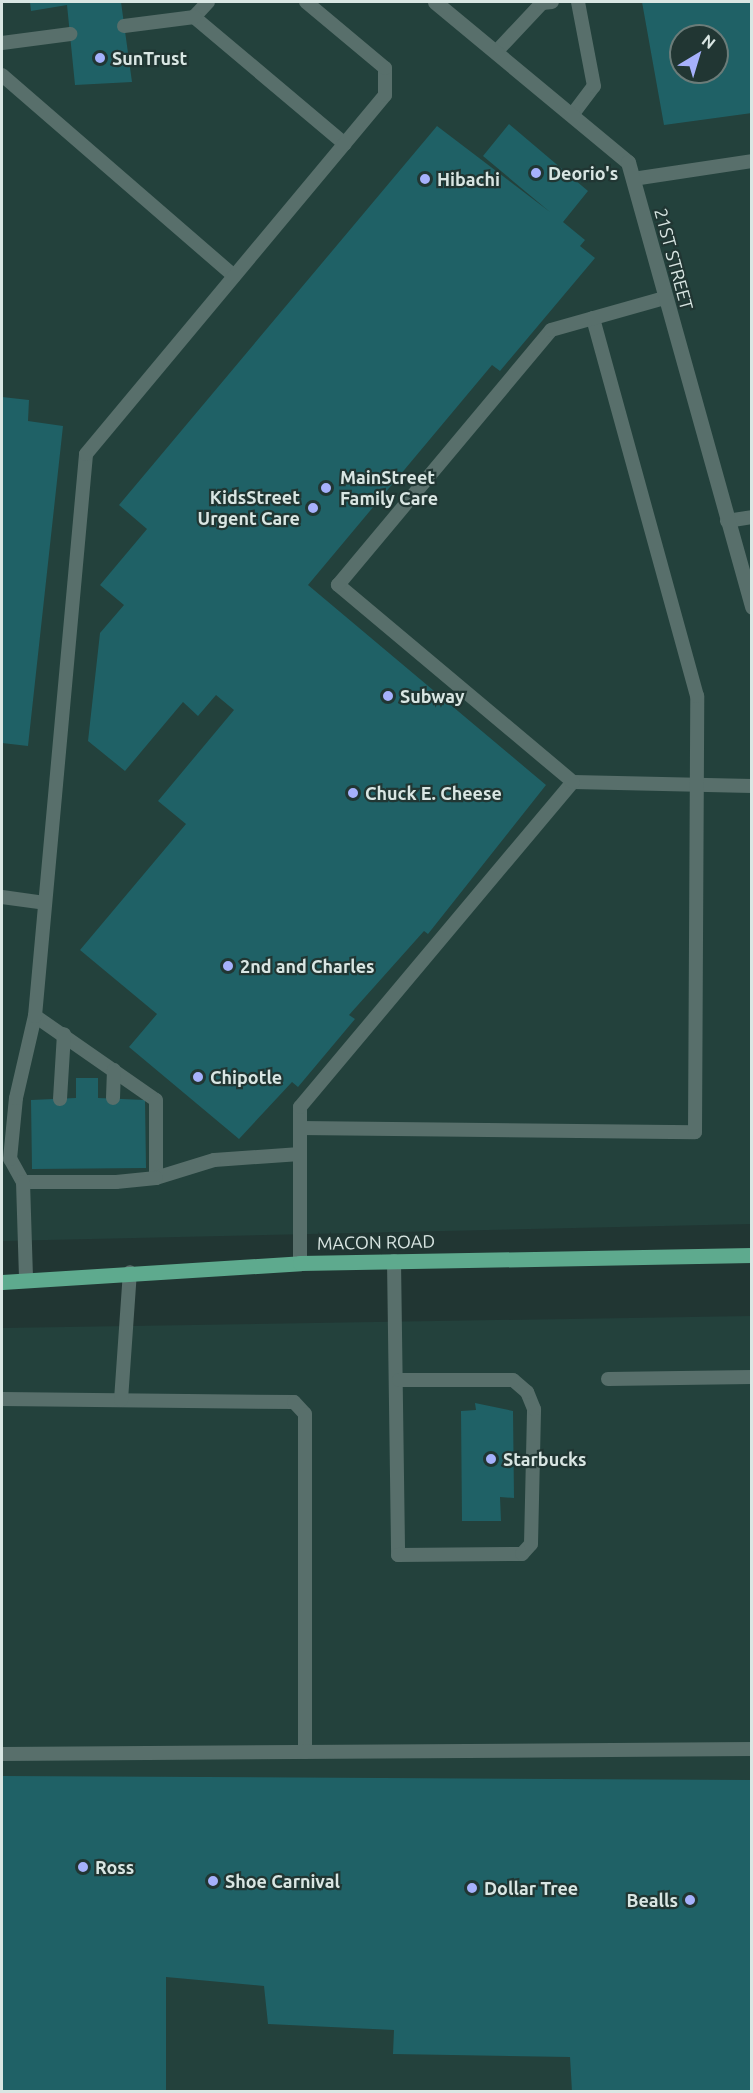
<!DOCTYPE html>
<html>
<head>
<meta charset="utf-8">
<style>
	body { margin:0 }
	#map { position:relative; width:753px; height:2093px; overflow:hidden; background:#213633; font-family:Ubuntu,sans-serif }
	div>[style] { position:absolute }
	.built>* { inset:0; background:#23413c }
	.building>* { inset:0; background:#1f6166 }
	.lane>* { height:14px; margin:-7px; padding:0 7px; transform-origin:7px; border-radius:7px; background:#586f6b }
	.street>* { height:15px; margin:-7.5px; padding:0 7.5px; transform-origin:7.5px; border-radius:7.5px; background:#586f6b }
	.primary>* { height:15px; margin:-7.5px; padding:0 7.5px; transform-origin:7.5px; border-radius:7.5px; background:#5eaa8e }
	.dots>* { width:16px; height:16px; translate:-50% -50%; box-sizing:border-box; border:3px solid #213633; border-radius:50% }
	span { translate:-50% -50%; white-space:nowrap; text-align:center; line-height:1.15; -webkit-text-stroke:4.5px #213633; paint-order:stroke }
	.poi-label { font-size:18px; color:#d9e6e3; font-weight:700 }
	.left { translate:0 -50%; text-align:left }
	.right { translate:-100% -50%; text-align:right }
	.street-label { font-size:18px; color:#d9e6e3 }
	.frame { position:absolute; inset:0; border:3px solid #d9e6e3; pointer-events:none }
	.north { position:absolute; left:669px; top:24px; width:60px; height:60px; box-sizing:border-box; background:#213633; border:2px solid #6b7c79; border-radius:50%; rotate:38deg; font-size:16px; font-weight:700; line-height:24px; text-align:center; color:#d9e6e3 }
	.north::after { content:''; display:block; margin:auto; width:21px; height:27px; background:#a6b1fc; clip-path:polygon(50% 0,100% 100%,50% 72%,0 100%) }
</style>
</head>
<body>
<div id="map">
	<div class="built">
		<div style="clip-path:polygon(evenodd,2px 2px,751px 2px,751px 1224px,2px 1241px,2px 2px,681px 36px,717px 36px,717px 72px,681px 72px,681px 36px)"></div>
		<div style="clip-path:polygon(751px 1316px,751px 2091px,2px 2091px,2px 1328px)"></div>
	</div>
	<div class="building">
		<div style="clip-path:polygon(30px 2px,121px 2px,132px 82px,75px 85px,67px 5px,31px 11px)"></div>
		<div style="clip-path:polygon(evenodd,642px 2px,752px 2px,752px 113px,664px 125px,642px 2px,681px 36px,717px 36px,717px 72px,681px 72px,681px 36px)"></div>
		<div style="clip-path:polygon(509px 124px,588px 191px,563px 222px,585px 240px,580px 246px,595px 258px,500px 371px,492px 365px,308px 585px,546px 785px,428px 934px,424px 931px,349px 1015px,355px 1019px,298px 1087px,292px 1082px,239px 1139px,129px 1047px,157px 1014px,80px 950px,186px 824px,158px 801px,234px 710px,216px 695px,198px 716px,183px 702px,125px 771px,88px 741px,100px 633px,124px 605px,100px 585px,147px 529px,119px 505px,437px 126px,550px 212px,483px 156px)"></div>
		<div style="clip-path:polygon(2px 397px,29px 400px,28px 421px,63px 426px,28px 746px,2px 743px)"></div>
		<div style="clip-path:polygon(76px 1078px,98px 1078px,98px 1098px,145px 1100px,146px 1168px,32px 1169px,31px 1100px,76px 1098px)"></div>
		<div style="clip-path:polygon(475px 1403px,513px 1411px,514px 1498px,500px 1497px,501px 1521px,462px 1521px,461px 1411px,476px 1410px)"></div>
		<div style="clip-path:polygon(2px 1776px,752px 1780px,752px 2092px,572px 2092px,570px 2057px,393px 2054px,394px 2030px,268px 2024px,264px 1986px,166px 1977px,166px 2092px,2px 2092px)"></div>
	</div>
	<div class="lane">
		<div style="left:208px;top:2px;width:21px;rotate:133deg"></div>
		<div style="left:194px;top:17px;width:197px;rotate:40.1deg"></div>
		<div style="left:124px;top:26px;width:71px;rotate:-7.3deg"></div>
		<div style="left:2px;top:43px;width:69px;rotate:-7.5deg"></div>
		<div style="left:496px;top:52px;width:67px;rotate:-46.8deg"></div>
		<div style="left:542px;top:3px;width:10px;rotate:-6deg"></div>
		<div style="left:2px;top:75px;width:307px;rotate:40.9deg"></div>
		<div style="left:572px;top:115px;width:36px;rotate:-53deg"></div>
		<div style="left:594px;top:86px;width:86px;rotate:-100.8deg"></div>
		<div style="left:633px;top:179px;width:120px;rotate:-8.6deg"></div>
		<div style="left:727px;top:521px;width:25px;rotate:-9deg"></div>
		<div style="left:573px;top:782px;width:179px;rotate:1.3deg"></div>
		<div style="left:2px;top:897px;width:43px;rotate:7.9deg"></div>
		<div style="left:35px;top:1016px;width:147px;rotate:34.8deg"></div>
		<div style="left:156px;top:1100px;width:78px;rotate:90deg"></div>
		<div style="left:113px;top:1098px;width:28px;rotate:-88deg"></div>
		<div style="left:60px;top:1099px;width:65px;rotate:-86.5deg"></div>
		<div style="left:300px;top:1128px;width:395px;rotate:0.6deg"></div>
		<div style="left:695px;top:1132px;width:436px;rotate:-89.7deg"></div>
		<div style="left:697px;top:696px;width:392px;rotate:-105.4deg"></div>
		<div style="left:300px;top:1154px;width:86px;rotate:176deg"></div>
		<div style="left:214px;top:1160px;width:61px;rotate:162.8deg"></div>
		<div style="left:156px;top:1178px;width:40px;rotate:174.3deg"></div>
		<div style="left:116px;top:1182px;width:93px;rotate:180deg"></div>
		<div style="left:23px;top:1182px;width:26px;rotate:-119deg"></div>
		<div style="left:10px;top:1159px;width:61px;rotate:-84.4deg"></div>
		<div style="left:16px;top:1098px;width:84px;rotate:-77deg"></div>
		<div style="left:35px;top:1016px;width:564px;rotate:-84.81deg"></div>
		<div style="left:86px;top:454px;width:467px;rotate:-50.2deg"></div>
		<div style="left:385px;top:95px;width:27px;rotate:-90deg"></div>
		<div style="left:385px;top:68px;width:103px;rotate:-140.1deg"></div>
		<div style="left:23px;top:1182px;width:98px;rotate:88.2deg"></div>
		<div style="left:394px;top:1261px;width:294px;rotate:89.2deg"></div>
		<div style="left:398px;top:1555px;width:124px;rotate:-0.5deg"></div>
		<div style="left:522px;top:1554px;width:13px;rotate:-48deg"></div>
		<div style="left:531px;top:1544px;width:135px;rotate:-88.7deg"></div>
		<div style="left:534px;top:1409px;width:18px;rotate:-112deg"></div>
		<div style="left:527px;top:1392px;width:18px;rotate:-139deg"></div>
		<div style="left:513px;top:1380px;width:114px;rotate:180deg"></div>
		<div style="left:300px;top:1263px;width:156px;rotate:-90deg"></div>
		<div style="left:300px;top:1107px;width:424px;rotate:-50deg"></div>
		<div style="left:573px;top:782px;width:307px;rotate:-140deg"></div>
		<div style="left:338px;top:585px;width:332px;rotate:-50.1deg"></div>
		<div style="left:551px;top:330px;width:117px;rotate:-15.8deg"></div>
		<div style="left:608px;top:1379px;width:144px;rotate:-0.8deg"></div>
		<div style="left:2px;top:1399px;width:292px;rotate:0.6deg"></div>
		<div style="left:294px;top:1402px;width:16px;rotate:47deg"></div>
		<div style="left:305px;top:1414px;width:338px;rotate:90deg"></div>
		<div style="left:121px;top:1400px;width:128px;rotate:-86deg"></div>
		<div style="left:2px;top:1754px;width:750px;rotate:-0.38deg"></div>
	</div>
	<div class="street">
		<div style="left:435px;top:2px;width:251px;rotate:39.7deg"></div>
		<div style="left:628px;top:162px;width:462px;rotate:74.4deg"></div>
	</div>
	<div class="primary">
		<div style="left:2px;top:1282px;width:299px;rotate:-3.6deg"></div>
		<div style="left:300px;top:1263px;width:452px;rotate:-1deg"></div>
	</div>
	<div class="dots">
		<div style="left:100px;top:58px;background:#a6b1fc"></div>
		<div style="left:536px;top:173px;background:#a6b1fc"></div>
		<div style="left:425px;top:179px;background:#a6b1fc"></div>
		<div style="left:326px;top:488px;background:#a6b1fc"></div>
		<div style="left:313px;top:508px;background:#a6b1fc"></div>
		<div style="left:388px;top:696px;background:#a6b1fc"></div>
		<div style="left:353px;top:793px;background:#a6b1fc"></div>
		<div style="left:228px;top:966px;background:#a6b1fc"></div>
		<div style="left:198px;top:1077px;background:#a6b1fc"></div>
		<div style="left:491px;top:1459px;background:#a6b1fc"></div>
		<div style="left:83px;top:1867px;background:#a6b1fc"></div>
		<div style="left:213px;top:1881px;background:#a6b1fc"></div>
		<div style="left:472px;top:1888px;background:#a6b1fc"></div>
		<div style="left:690px;top:1900px;background:#a6b1fc"></div>
	</div>
	<div class="poi-label">
		<span class="left" style="left:112px;top:58px">SunTrust</span>
		<span class="left" style="left:548px;top:173px">Deorio's</span>
		<span class="left" style="left:437px;top:179px">Hibachi</span>
		<span class="left" style="left:340px;top:488px">MainStreet<br>Family Care</span>
		<span class="right" style="left:300px;top:508px">KidsStreet<br>Urgent Care</span>
		<span class="left" style="left:400px;top:696px">Subway</span>
		<span class="left" style="left:365px;top:793px">Chuck E. Cheese</span>
		<span class="left" style="left:240px;top:966px">2nd and Charles</span>
		<span class="left" style="left:210px;top:1077px">Chipotle</span>
		<span class="left" style="left:503px;top:1459px">Starbucks</span>
		<span class="left" style="left:95px;top:1867px">Ross</span>
		<span class="left" style="left:225px;top:1881px">Shoe Carnival</span>
		<span class="left" style="left:484px;top:1888px">Dollar Tree</span>
		<span class="right" style="left:678px;top:1900px">Bealls</span>
	</div>
	<div class="street-label">
		<span style="left:674px;top:259px;rotate:75deg">21ST STREET</span>
		<span style="left:376px;top:1242px;rotate:-1deg">MACON ROAD</span>
	</div>
	<div class="frame"></div>
	<div class="north">N</div>
</div>
</body>
</html>
